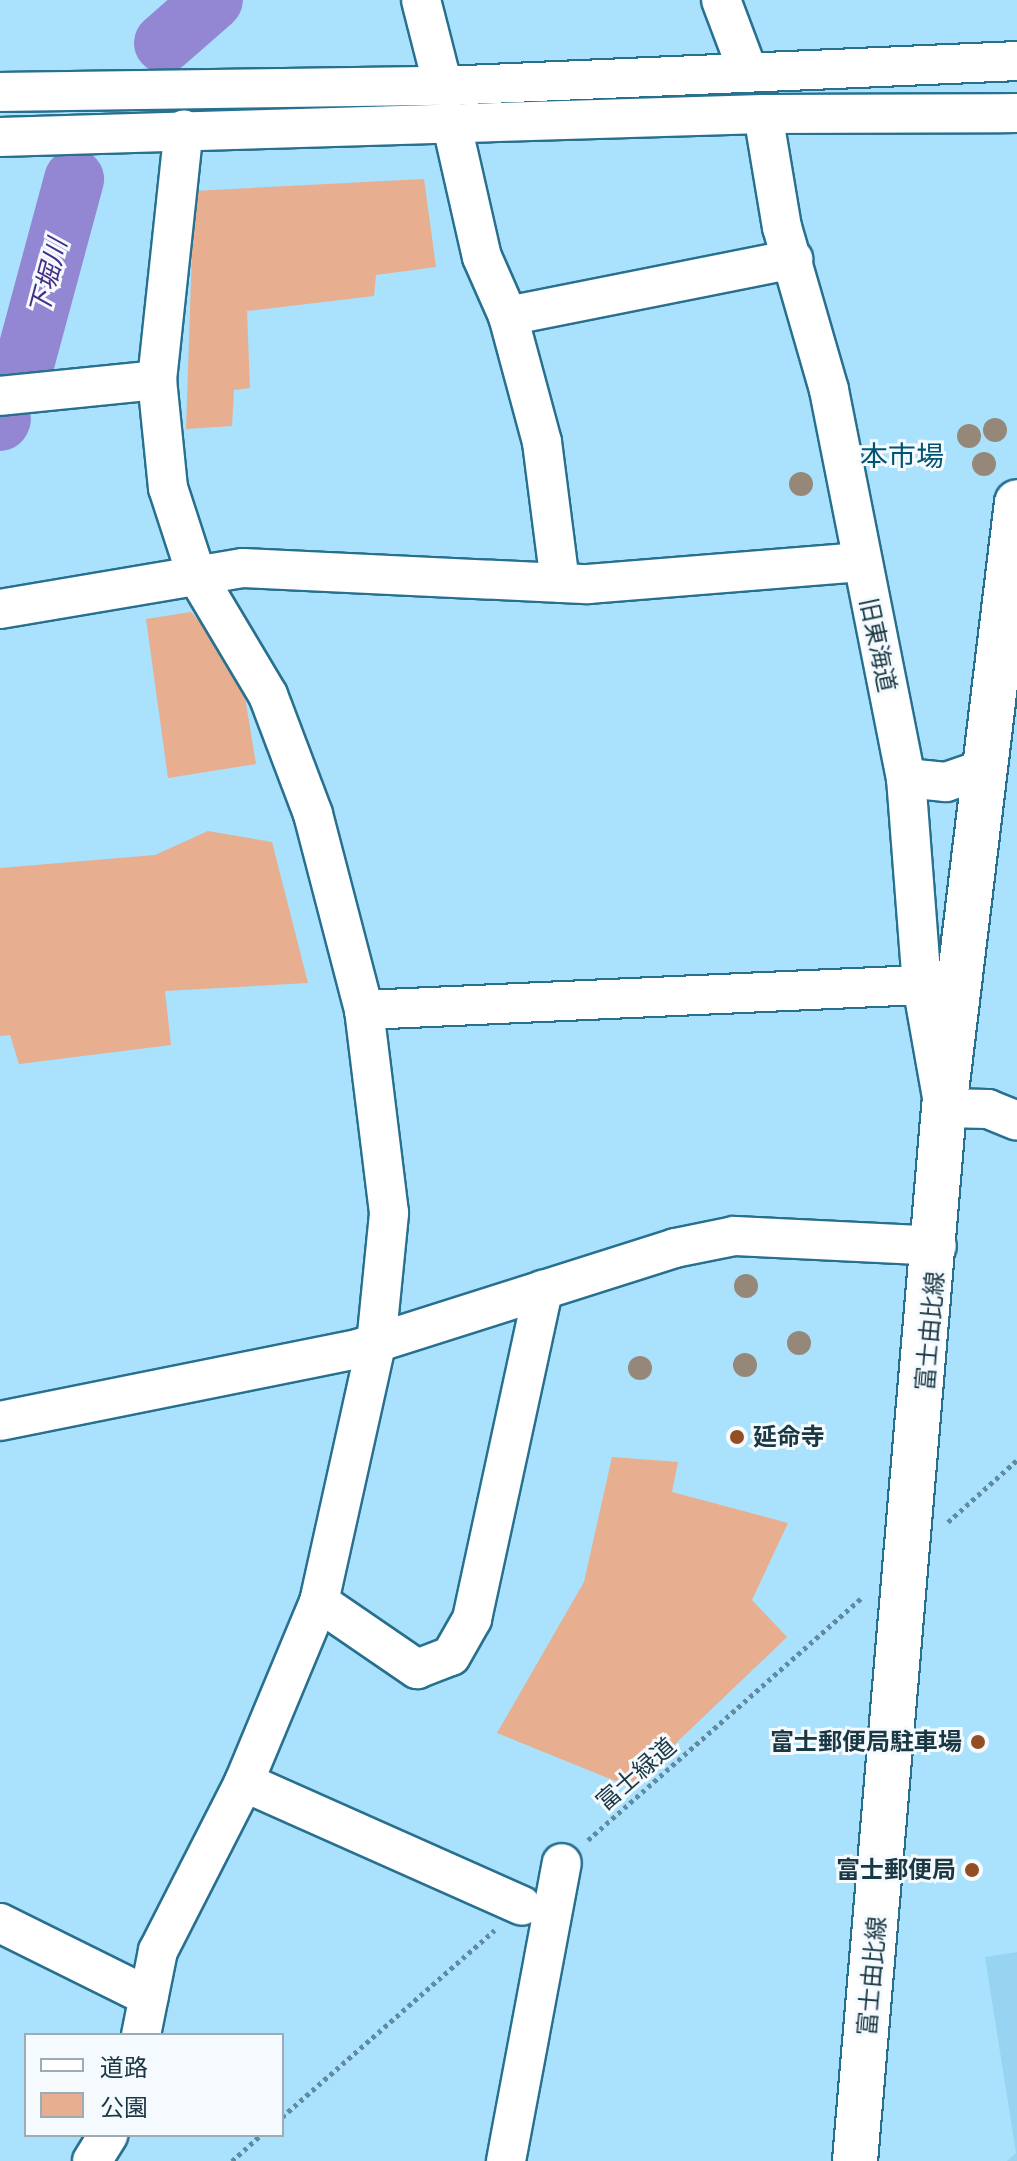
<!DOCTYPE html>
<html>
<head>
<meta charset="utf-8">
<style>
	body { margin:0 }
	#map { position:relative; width:1017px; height:2161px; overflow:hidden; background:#aae1fd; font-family:"PT Sans Narrow","Noto Sans JP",sans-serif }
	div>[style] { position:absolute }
	.built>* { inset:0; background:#96d4f2 }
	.green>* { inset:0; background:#e7ae8f }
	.river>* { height:60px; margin:-30px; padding:0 30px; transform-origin:30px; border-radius:30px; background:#9387d4 }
	.path>* { height:5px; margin-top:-2.5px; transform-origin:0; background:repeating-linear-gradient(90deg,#618b9f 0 4px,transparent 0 8px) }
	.roads { filter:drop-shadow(2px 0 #28708f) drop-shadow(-2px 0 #28708f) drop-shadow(0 2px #28708f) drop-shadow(0 -2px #28708f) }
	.minor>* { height:38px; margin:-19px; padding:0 19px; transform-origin:19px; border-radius:19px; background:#fff }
	.major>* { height:44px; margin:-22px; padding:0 22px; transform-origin:22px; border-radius:22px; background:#fff }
	.trees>* { width:24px; height:24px; margin:-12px; border-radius:50%; background:#968878 }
	.dots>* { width:22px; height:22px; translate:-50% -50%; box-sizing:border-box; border:4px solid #f4fafe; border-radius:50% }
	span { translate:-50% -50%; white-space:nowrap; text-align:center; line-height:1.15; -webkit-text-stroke:6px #f4fafe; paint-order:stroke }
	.street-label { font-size:24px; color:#1a3744 }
	.poi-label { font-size:24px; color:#1a3744; font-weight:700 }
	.left { translate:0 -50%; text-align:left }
	.right { translate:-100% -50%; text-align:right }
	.water-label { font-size:26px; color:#452d87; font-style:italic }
	.quarter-label { font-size:28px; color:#005572 }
	.legend { position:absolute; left:24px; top:2033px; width:260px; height:104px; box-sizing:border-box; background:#f4fafe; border:2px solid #9dacb4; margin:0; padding:10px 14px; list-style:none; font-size:24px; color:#1a3744 }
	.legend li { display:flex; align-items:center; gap:16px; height:40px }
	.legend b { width:40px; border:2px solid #9dacb4 }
</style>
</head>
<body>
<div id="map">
	<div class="built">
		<div style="clip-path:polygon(1017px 1952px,1017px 2161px,1007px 2161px,1016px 2153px,985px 1957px)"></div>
	</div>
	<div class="green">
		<div style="clip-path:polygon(424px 179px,436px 267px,376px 275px,374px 296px,247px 311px,250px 388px,234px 390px,232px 426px,186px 429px,194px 191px)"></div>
		<div style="clip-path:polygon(191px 612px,240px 667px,256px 764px,168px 778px,146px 619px)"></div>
		<div style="clip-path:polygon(208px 831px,272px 842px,308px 983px,165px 991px,171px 1045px,19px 1064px,10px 1035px,0 1036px,0 868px,155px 855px)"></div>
		<div style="clip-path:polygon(612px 1457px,678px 1462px,672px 1492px,788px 1523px,752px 1600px,787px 1637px,630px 1787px,497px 1733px,584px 1582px)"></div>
	</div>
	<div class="river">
		<div style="left:164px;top:43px;width:65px;rotate:-41.3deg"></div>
		<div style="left:21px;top:376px;width:204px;rotate:-74.9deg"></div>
		<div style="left:0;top:421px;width:2px;rotate:-63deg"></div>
	</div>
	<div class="path">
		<div style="left:948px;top:1522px;width:93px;rotate:-41.9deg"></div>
		<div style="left:588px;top:1840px;width:366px;rotate:-41.5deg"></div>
		<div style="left:282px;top:2117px;width:283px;rotate:-41.3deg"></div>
		<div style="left:232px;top:2161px;width:39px;rotate:-42deg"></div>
	</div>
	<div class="roads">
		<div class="minor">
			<div style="left:421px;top:0;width:89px;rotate:75.7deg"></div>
			<div style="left:721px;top:0;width:77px;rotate:69.4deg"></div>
			<div style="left:0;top:92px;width:443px;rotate:-0.8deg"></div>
			<div style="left:443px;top:86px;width:575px;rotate:-2.49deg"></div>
			<div style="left:763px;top:114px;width:115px;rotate:80.5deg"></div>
			<div style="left:782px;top:227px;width:170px;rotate:73.9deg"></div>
			<div style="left:829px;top:390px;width:396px;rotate:78.8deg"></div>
			<div style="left:906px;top:778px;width:208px;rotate:85.6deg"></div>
			<div style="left:922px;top:985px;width:125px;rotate:79.9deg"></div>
			<div style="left:944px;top:1108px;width:44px;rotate:1.3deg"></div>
			<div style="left:988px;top:1109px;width:31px;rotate:22deg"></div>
			<div style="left:451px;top:121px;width:139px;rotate:77.2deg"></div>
			<div style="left:482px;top:257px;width:64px;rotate:66.2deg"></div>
			<div style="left:508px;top:316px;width:291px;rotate:-11.3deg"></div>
			<div style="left:0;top:137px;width:763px;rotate:-1.73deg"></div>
			<div style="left:763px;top:114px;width:254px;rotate:-0.2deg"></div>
			<div style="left:508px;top:316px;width:131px;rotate:74.9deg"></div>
			<div style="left:542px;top:442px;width:142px;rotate:82.7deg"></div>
			<div style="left:0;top:396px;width:158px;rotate:-5.8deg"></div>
			<div style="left:0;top:609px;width:246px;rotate:-9.6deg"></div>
			<div style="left:243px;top:568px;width:345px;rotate:2.7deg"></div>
			<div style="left:588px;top:584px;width:274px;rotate:-4.6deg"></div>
			<div style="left:906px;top:778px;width:40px;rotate:5.7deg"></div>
			<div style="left:946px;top:782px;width:37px;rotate:-19deg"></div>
			<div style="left:364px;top:1010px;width:559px;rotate:-2.57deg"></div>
			<div style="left:0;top:1421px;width:364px;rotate:-11.4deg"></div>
			<div style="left:357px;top:1349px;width:334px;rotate:-17.6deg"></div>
			<div style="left:675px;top:1248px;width:60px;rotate:-11.5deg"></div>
			<div style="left:734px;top:1236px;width:203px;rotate:2.8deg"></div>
			<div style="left:319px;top:1602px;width:119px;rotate:34.4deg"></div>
			<div style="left:417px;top:1669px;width:36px;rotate:-21deg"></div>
			<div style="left:451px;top:1656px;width:43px;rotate:-60.4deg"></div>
			<div style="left:472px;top:1619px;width:337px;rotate:-77.8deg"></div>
			<div style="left:244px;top:1782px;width:304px;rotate:24deg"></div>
			<div style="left:0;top:1923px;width:166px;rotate:26.4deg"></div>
			<div style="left:141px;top:2035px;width:86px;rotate:-78.6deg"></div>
			<div style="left:158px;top:1951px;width:190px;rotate:-63deg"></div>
			<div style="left:244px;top:1782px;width:195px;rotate:-67.4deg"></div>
			<div style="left:319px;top:1602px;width:264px;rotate:-77.5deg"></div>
			<div style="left:376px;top:1344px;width:132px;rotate:-84.3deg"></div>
			<div style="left:389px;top:1213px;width:205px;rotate:-97deg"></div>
			<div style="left:364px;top:1010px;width:203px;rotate:-104.6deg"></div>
			<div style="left:313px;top:814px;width:127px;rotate:-110.7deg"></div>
			<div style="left:268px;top:695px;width:141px;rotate:-120.8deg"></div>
			<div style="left:196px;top:574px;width:90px;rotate:-108deg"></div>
			<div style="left:168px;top:488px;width:109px;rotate:-95.8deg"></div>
			<div style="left:157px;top:380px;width:252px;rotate:-83.9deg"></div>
			<div style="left:92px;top:2161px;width:31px;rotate:-58deg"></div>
			<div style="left:506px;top:2161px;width:303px;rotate:-79.4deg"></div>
		</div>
		<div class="major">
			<div style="left:855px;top:2161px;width:1057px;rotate:-85.17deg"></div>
			<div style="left:944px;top:1108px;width:610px;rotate:-83.13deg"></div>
		</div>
	</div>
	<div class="trees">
		<div style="left:995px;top:430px"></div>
		<div style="left:969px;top:436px"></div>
		<div style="left:984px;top:464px"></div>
		<div style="left:801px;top:484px"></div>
		<div style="left:746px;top:1286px"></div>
		<div style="left:799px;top:1343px"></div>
		<div style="left:745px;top:1365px"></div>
		<div style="left:640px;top:1368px"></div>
	</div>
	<div class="dots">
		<div style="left:737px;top:1437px;background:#934f23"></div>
		<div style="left:978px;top:1742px;background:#934f23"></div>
		<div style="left:972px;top:1870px;background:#934f23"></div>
	</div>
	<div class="street-label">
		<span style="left:878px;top:645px;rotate:78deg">旧東海道</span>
		<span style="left:930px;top:1331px;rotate:-85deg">富士由比線</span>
		<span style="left:636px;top:1774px;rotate:-41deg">富士緑道</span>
		<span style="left:872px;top:1976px;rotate:-85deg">富士由比線</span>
	</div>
	<div class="poi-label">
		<span class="left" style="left:753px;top:1437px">延命寺</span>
		<span class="right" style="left:962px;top:1742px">富士郵便局駐車場</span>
		<span class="right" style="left:956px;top:1870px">富士郵便局</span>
	</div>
	<div class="water-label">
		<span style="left:48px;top:277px;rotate:-75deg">下堀川</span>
	</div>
	<div class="quarter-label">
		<span style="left:902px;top:456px">本市場</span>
	</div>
	<ul class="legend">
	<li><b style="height:10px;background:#fff"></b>道路</li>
	<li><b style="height:22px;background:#e7ae8f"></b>公園</li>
	</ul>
</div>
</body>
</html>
